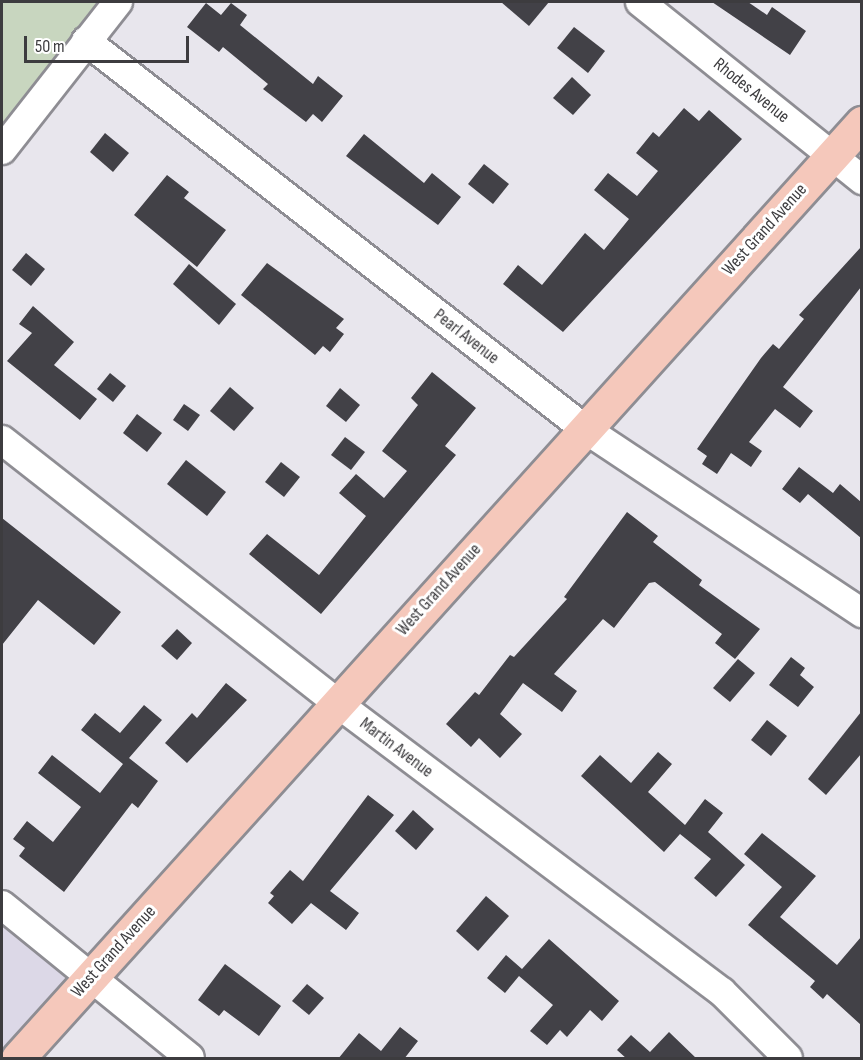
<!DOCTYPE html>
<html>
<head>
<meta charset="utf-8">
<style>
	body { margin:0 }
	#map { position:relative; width:863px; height:1060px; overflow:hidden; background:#e8e6ed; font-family:"Sofia Sans Condensed",sans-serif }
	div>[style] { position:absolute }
	.built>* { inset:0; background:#dcd8e7 }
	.green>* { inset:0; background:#c8d6bf }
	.building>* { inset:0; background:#424147 }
	.roads { filter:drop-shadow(2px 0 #8e8d93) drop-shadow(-2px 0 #8e8d93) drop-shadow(0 2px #8e8d93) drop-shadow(0 -2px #8e8d93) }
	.minor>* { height:28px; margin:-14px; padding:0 14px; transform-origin:14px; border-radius:14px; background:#fff }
	.major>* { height:33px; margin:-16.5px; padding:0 16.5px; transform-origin:16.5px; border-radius:16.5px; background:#f5c8bb }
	span { translate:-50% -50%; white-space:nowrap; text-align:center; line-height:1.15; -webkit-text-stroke:6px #fff; paint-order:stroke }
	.street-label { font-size:18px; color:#3d3c3f }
	.frame { position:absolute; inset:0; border:3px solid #3d3c3f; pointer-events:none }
	.scale { position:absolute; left:24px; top:36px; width:165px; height:27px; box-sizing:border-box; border:3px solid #3d3c3f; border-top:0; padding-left:8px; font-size:18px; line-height:21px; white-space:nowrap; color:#3d3c3f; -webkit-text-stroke:4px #fff; paint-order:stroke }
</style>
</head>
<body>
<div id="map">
	<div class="built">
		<div style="clip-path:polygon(2px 905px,90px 979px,18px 1058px,2px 1058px)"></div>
	</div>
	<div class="green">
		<div style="clip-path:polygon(2px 2px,102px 2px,2px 129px)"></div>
	</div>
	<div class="building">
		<div style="clip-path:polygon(501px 2px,549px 2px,529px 26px)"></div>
		<div style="clip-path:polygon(712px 2px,748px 2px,767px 15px,772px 7px,806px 31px,790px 55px)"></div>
		<div style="clip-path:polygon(206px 3px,221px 15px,231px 3px,247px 15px,240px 25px,313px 84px,318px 76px,343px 96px,322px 122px,313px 114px,306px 122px,263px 89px,268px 84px,223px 47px,219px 52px,187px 27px)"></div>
		<div style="clip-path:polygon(574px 27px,605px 51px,588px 73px,557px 48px)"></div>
		<div style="clip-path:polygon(572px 77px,591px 95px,573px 115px,553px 98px)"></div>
		<div style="clip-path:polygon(684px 108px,699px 121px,709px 110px,742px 139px,563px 332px,503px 284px,518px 265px,542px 285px,585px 233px,604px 250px,629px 219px,594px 190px,608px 173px,637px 196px,658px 171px,636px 153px,653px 132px,659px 137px)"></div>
		<div style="clip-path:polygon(105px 133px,129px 153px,113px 172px,90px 152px)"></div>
		<div style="clip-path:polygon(364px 134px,424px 183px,432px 173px,461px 197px,438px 225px,346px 156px)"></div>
		<div style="clip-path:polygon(484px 164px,509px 184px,493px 204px,468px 184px)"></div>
		<div style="clip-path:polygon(167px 175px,189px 192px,184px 198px,226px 230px,197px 267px,134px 215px)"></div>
		<div style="clip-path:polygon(861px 247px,861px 287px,783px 387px,813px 411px,800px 428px,775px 409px,749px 442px,762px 451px,751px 467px,731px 453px,717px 474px,702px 464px,707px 456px,697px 449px,761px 358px,773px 344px,779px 349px,804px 319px,799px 315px)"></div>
		<div style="clip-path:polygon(26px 253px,45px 269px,31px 286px,12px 270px)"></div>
		<div style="clip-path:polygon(267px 263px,344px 319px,336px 328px,344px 334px,330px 352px,323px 346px,315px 355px,241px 295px)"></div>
		<div style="clip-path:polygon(189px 264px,236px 304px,219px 325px,173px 284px)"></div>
		<div style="clip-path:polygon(33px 306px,74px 342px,54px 365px,97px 399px,80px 420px,7px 361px,32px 333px,19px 324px)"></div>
		<div style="clip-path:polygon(432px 372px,476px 408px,445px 446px,456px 455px,321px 614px,249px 554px,267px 534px,319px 575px,366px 516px,339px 493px,356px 474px,384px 498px,407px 471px,382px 451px,418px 405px,411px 398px)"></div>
		<div style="clip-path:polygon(110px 373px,126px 386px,113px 402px,97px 389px)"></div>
		<div style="clip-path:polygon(230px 387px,254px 408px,234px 431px,210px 411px)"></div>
		<div style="clip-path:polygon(340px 388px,360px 405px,346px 422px,326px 406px)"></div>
		<div style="clip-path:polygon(184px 404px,200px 415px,188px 431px,173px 420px)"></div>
		<div style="clip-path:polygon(137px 414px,162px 433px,147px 452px,123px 433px)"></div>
		<div style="clip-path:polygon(345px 437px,365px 452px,351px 470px,331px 455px)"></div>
		<div style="clip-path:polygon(186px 460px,226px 492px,207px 516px,167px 484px)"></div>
		<div style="clip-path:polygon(281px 462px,300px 477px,284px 497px,265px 482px)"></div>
		<div style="clip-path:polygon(799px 467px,833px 493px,840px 484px,861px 502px,861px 538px,808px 494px,800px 503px,782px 489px)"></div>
		<div style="clip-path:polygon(627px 512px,658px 536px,653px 542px,702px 580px,699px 585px,760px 629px,735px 659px,715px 643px,722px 634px,655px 582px,649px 583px,614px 628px,603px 619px,554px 674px,577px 691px,562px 712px,523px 683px,500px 714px,522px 734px,500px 758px,479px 738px,471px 747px,446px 724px,475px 692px,479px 695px,510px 655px,514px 657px,567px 599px,564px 597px)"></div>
		<div style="clip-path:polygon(2px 518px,121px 612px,94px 645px,38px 600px,2px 645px)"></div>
		<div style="clip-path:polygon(177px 629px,192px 643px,177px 660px,161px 646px)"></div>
		<div style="clip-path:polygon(791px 657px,805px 668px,800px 675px,814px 687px,798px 707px,769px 685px)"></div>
		<div style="clip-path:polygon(738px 659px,755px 673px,730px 702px,713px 688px)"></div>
		<div style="clip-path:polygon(226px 683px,247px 700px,187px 763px,165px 743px,192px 713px,197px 718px)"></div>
		<div style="clip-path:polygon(144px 705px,162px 720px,129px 758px,158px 781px,138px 808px,132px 803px,64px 892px,19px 856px,25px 848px,13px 839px,27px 821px,53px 842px,81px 807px,38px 773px,52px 755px,100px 793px,123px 764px,81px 730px,95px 713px,120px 733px)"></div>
		<div style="clip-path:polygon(861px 712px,861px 754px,826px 795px,808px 779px)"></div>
		<div style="clip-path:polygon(767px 720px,787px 736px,771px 756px,751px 740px)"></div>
		<div style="clip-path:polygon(658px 752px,672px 764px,648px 792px,685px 825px,705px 799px,723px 813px,708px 832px,745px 865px,716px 897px,694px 878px,711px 859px,680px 834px,664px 852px,581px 776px,600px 755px,631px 783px)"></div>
		<div style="clip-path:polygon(368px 795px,394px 815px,330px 891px,359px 913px,346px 930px,311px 903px,292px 924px,268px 903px,274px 896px,270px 893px,290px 870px,303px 881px)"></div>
		<div style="clip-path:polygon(413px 810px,434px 829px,416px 850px,395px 831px)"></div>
		<div style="clip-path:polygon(762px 833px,816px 876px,780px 917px,837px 965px,861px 937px,861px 1025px,827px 994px,823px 999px,810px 987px,815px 981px,748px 925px,782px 887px,744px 854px)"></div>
		<div style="clip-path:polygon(486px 896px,509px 916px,478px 951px,456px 931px)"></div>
		<div style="clip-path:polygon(549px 939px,619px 1001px,602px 1021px,590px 1010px,567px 1037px,560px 1030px,547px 1045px,530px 1031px,553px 1005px,519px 976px,505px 993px,487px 978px,506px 955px,522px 969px)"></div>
		<div style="clip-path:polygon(225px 964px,281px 1006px,259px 1036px,224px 1010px,219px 1016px,198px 1000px)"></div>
		<div style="clip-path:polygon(307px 984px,324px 998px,309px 1015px,292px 1001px)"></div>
		<div style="clip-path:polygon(400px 1027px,418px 1041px,404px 1059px,338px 1059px,359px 1033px,381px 1051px)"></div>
		<div style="clip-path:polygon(669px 1032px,697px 1059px,627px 1059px,617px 1050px,631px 1035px,650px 1052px)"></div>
	</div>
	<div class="roads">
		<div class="minor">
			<div style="left:640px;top:2px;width:285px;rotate:38.7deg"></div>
			<div style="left:86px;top:41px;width:632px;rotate:37.87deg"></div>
			<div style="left:585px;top:429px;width:333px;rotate:33.6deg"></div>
			<div style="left:2px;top:150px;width:188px;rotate:-51.9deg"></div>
			<div style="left:2px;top:440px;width:426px;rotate:38.1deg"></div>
			<div style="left:337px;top:703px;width:481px;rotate:36.9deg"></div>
			<div style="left:722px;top:992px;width:93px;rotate:45deg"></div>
			<div style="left:2px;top:905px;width:242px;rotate:39.1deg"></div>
		</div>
		<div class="major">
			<div style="left:18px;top:1058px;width:1260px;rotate:-47.93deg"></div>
		</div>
	</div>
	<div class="street-label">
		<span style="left:751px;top:91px;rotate:39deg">Rhodes Avenue</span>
		<span style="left:765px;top:230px;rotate:-48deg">West Grand Avenue</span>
		<span style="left:466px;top:337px;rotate:38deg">Pearl Avenue</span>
		<span style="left:439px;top:590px;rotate:-48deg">West Grand Avenue</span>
		<span style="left:396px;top:748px;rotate:37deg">Martin Avenue</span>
		<span style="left:114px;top:952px;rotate:-48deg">West Grand Avenue</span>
	</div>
	<div class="frame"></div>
	<div class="scale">50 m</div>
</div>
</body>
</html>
